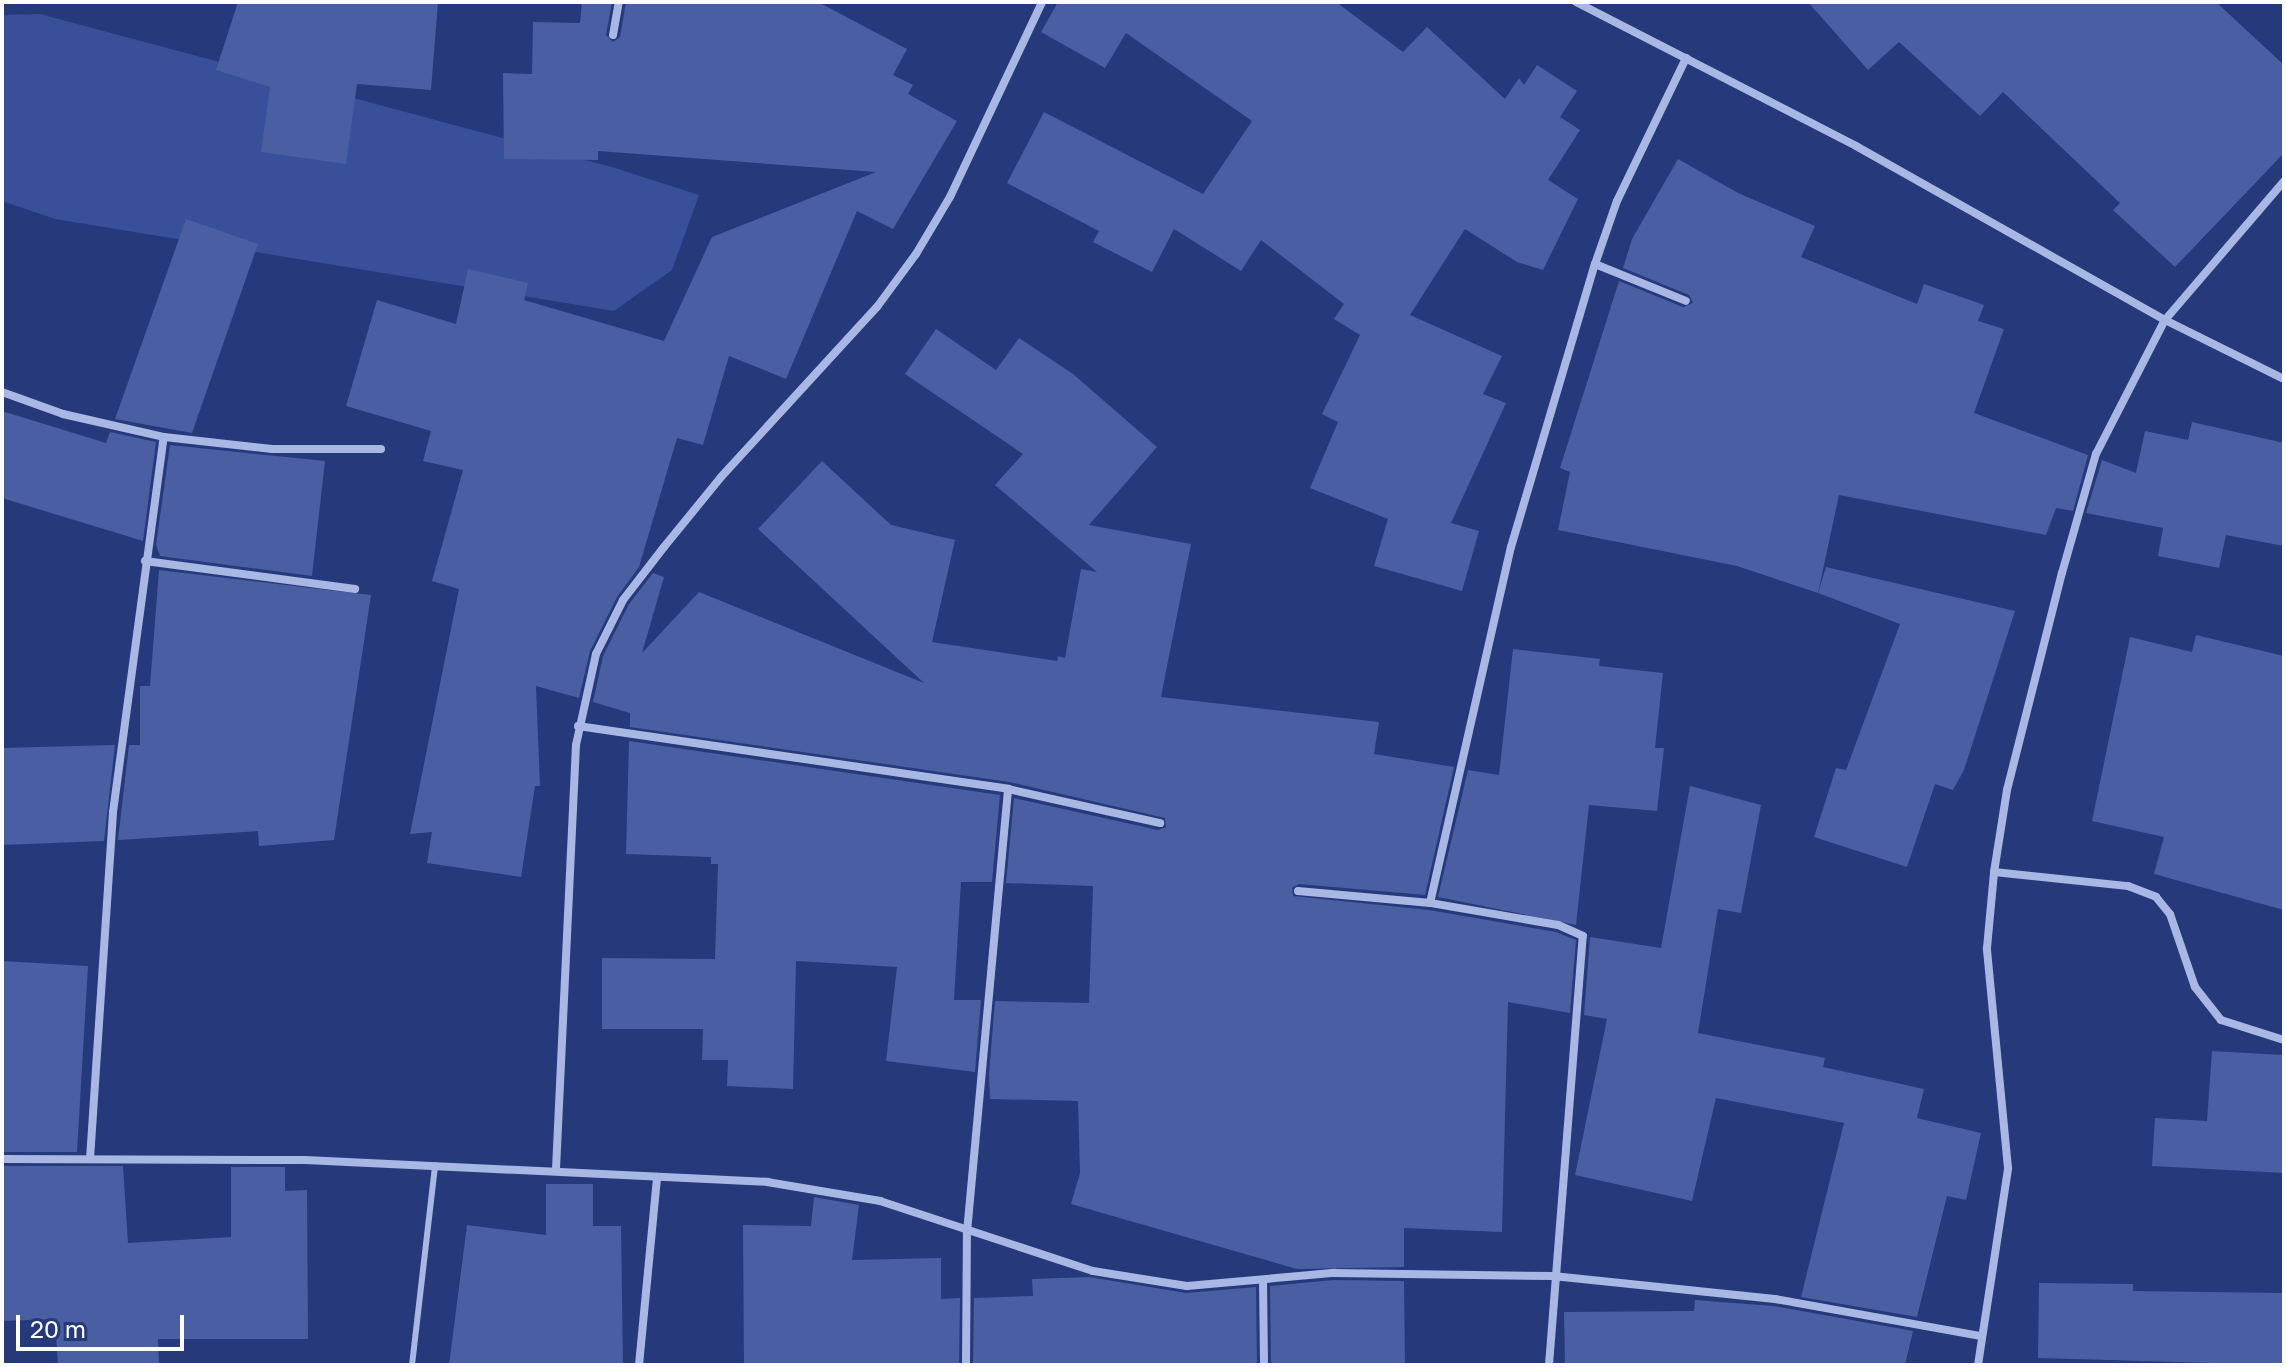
<!DOCTYPE html>
<html>
<head>
<meta charset="utf-8">
<style>
	body { margin:0 }
	#map { position:relative; width:2286px; height:1367px; overflow:hidden; background:#25397b; font-family:"Golos Text",sans-serif }
	div>[style] { position:absolute }
	.green>* { inset:0; background:#385099 }
	.building>* { inset:0; background:#495fa2 }
	.lane>* { height:6px; margin:-3px; padding:0 3px; transform-origin:3px; border-radius:3px; background:#a8b7e4 }
	.street>* { height:8px; margin:-4px; padding:0 4px; transform-origin:4px; border-radius:4px; background:#a8b7e4 }
	span { translate:-50% -50%; white-space:nowrap; text-align:center; line-height:1.15; -webkit-text-stroke:7px #25397b; paint-order:stroke }
	.frame { position:absolute; inset:0; border:4px solid #fff; pointer-events:none }
	.scale { position:absolute; left:16px; top:1315px; width:168px; height:36px; box-sizing:border-box; border:4px solid #fff; border-top:0; padding-left:10px; font-size:24px; line-height:28px; white-space:nowrap; color:#fff; -webkit-text-stroke:6px #25397b; paint-order:stroke }
</style>
</head>
<body>
<div id="map">
	<div class="green">
		<div style="clip-path:polygon(40px 14px,615px 168px,699px 195px,672px 270px,614px 311px,55px 219px,2px 201px,2px 15px)"></div>
	</div>
	<div class="building">
		<div style="clip-path:polygon(238px 2px,438px 2px,431px 90px,357px 84px,346px 164px,261px 152px,270px 87px,216px 70px)"></div>
		<div style="clip-path:polygon(582px 2px,612px 2px,606px 35px,613px 42px,620px 37px,626px 2px,818px 2px,907px 49px,893px 75px,913px 85px,908px 94px,957px 121px,893px 229px,857px 211px,786px 379px,729px 356px,703px 445px,677px 438px,639px 567px,617px 597px,590px 651px,579px 698px,536px 686px,540px 786px,535px 786px,521px 877px,427px 863px,432px 832px,410px 834px,459px 589px,432px 581px,463px 470px,423px 461px,431px 431px,346px 406px,377px 300px,456px 324px,468px 269px,528px 283px,524px 300px,664px 341px,712px 237px,876px 172px,598px 151px,598px 160px,504px 159px,503px 73px,532px 74px,533px 22px,580px 23px)"></div>
		<div style="clip-path:polygon(1058px 2px,1336px 2px,1403px 52px,1427px 27px,1505px 99px,1519px 78px,1524px 85px,1537px 65px,1577px 91px,1560px 117px,1580px 130px,1548px 180px,1578px 199px,1543px 270px,1517px 262px,1465px 229px,1410px 315px,1502px 356px,1483px 394px,1506px 403px,1451px 523px,1479px 531px,1462px 591px,1374px 566px,1388px 519px,1310px 488px,1338px 422px,1322px 414px,1360px 335px,1334px 319px,1344px 304px,1261px 240px,1241px 271px,1174px 229px,1152px 272px,1093px 242px,1099px 231px,1007px 183px,1044px 112px,1203px 194px,1252px 121px,1126px 33px,1105px 68px,1041px 32px)"></div>
		<div style="clip-path:polygon(1808px 2px,2216px 2px,2284px 65px,2284px 153px,2175px 267px,2113px 210px,2120px 203px,2003px 92px,1980px 116px,1899px 42px,1868px 70px)"></div>
		<div style="clip-path:polygon(1678px 159px,1738px 193px,1815px 226px,1801px 257px,1917px 304px,1924px 284px,1984px 305px,1978px 321px,2004px 329px,1974px 413px,2088px 455px,2073px 511px,2056px 508px,2046px 535px,1839px 495px,1818px 593px,1737px 566px,1558px 530px,1570px 472px,1560px 468px,1619px 281px,1683px 307px,1693px 303px,1689px 295px,1623px 268px,1632px 239px)"></div>
		<div style="clip-path:polygon(186px 219px,258px 244px,192px 433px,115px 419px)"></div>
		<div style="clip-path:polygon(936px 329px,996px 370px,1019px 338px,1073px 374px,1157px 447px,1089px 525px,1191px 544px,1161px 697px,1379px 722px,1374px 754px,1454px 767px,1425px 895px,1299px 884px,1292px 888px,1293px 896px,1429px 910px,1556px 932px,1576px 940px,1570px 1013px,1508px 1002px,1502px 1232px,1404px 1228px,1404px 1267px,1297px 1269px,1071px 1204px,1080px 1173px,1078px 1101px,990px 1099px,989px 1074px,995px 1001px,1089px 1003px,1093px 886px,1006px 883px,1014px 798px,1158px 830px,1166px 827px,1165px 818px,1009px 782px,630px 727px,630px 713px,593px 702px,603px 656px,629px 604px,653px 573px,664px 577px,642px 653px,699px 592px,924px 683px,758px 529px,822px 461px,891px 525px,955px 540px,932px 642px,1057px 661px,1058px 656px,1065px 658px,1081px 569px,1097px 572px,995px 485px,1023px 454px,905px 374px)"></div>
		<div style="clip-path:polygon(2px 411px,106px 443px,110px 432px,156px 442px,143px 541px,2px 498px)"></div>
		<div style="clip-path:polygon(2192px 422px,2284px 443px,2284px 546px,2226px 535px,2219px 568px,2158px 556px,2163px 528px,2086px 513px,2102px 460px,2136px 473px,2145px 431px,2188px 440px)"></div>
		<div style="clip-path:polygon(170px 445px,325px 461px,312px 576px,160px 556px,156px 545px)"></div>
		<div style="clip-path:polygon(1826px 567px,2015px 611px,1964px 770px,1953px 790px,1935px 784px,1907px 867px,1814px 837px,1836px 768px,1846px 770px,1900px 624px,1818px 593px)"></div>
		<div style="clip-path:polygon(159px 570px,371px 595px,334px 840px,259px 846px,258px 831px,118px 840px,129px 745px,140px 745px,140px 686px,150px 686px)"></div>
		<div style="clip-path:polygon(2196px 635px,2284px 656px,2284px 910px,2154px 874px,2164px 837px,2092px 821px,2130px 637px,2192px 652px)"></div>
		<div style="clip-path:polygon(1513px 649px,1600px 659px,1599px 666px,1663px 673px,1655px 748px,1664px 748px,1657px 811px,1589px 805px,1576px 925px,1438px 897px,1468px 770px,1499px 775px)"></div>
		<div style="clip-path:polygon(629px 741px,1000px 795px,992px 882px,961px 882px,954px 1000px,981px 1000px,975px 1072px,886px 1061px,897px 967px,796px 961px,793px 1089px,727px 1086px,728px 1060px,702px 1060px,703px 1029px,602px 1029px,602px 958px,715px 959px,718px 864px,711px 864px,711px 857px,626px 854px)"></div>
		<div style="clip-path:polygon(115px 745px,104px 841px,2px 845px,2px 748px)"></div>
		<div style="clip-path:polygon(1690px 786px,1761px 805px,1741px 913px,1718px 909px,1698px 1033px,1825px 1058px,1823px 1067px,1924px 1089px,1917px 1118px,1981px 1133px,1966px 1200px,1947px 1196px,1917px 1317px,1801px 1297px,1844px 1123px,1716px 1098px,1692px 1201px,1575px 1175px,1607px 1019px,1584px 1015px,1590px 937px,1661px 948px)"></div>
		<div style="clip-path:polygon(2px 961px,88px 966px,77px 1152px,2px 1152px)"></div>
		<div style="clip-path:polygon(2212px 1051px,2284px 1055px,2284px 1173px,2152px 1166px,2155px 1118px,2207px 1121px)"></div>
		<div style="clip-path:polygon(2px 1166px,123px 1166px,128px 1243px,231px 1237px,231px 1167px,285px 1167px,285px 1191px,307px 1190px,308px 1339px,158px 1339px,159px 1365px,58px 1365px,55px 1319px,2px 1321px)"></div>
		<div style="clip-path:polygon(546px 1184px,593px 1184px,593px 1226px,621px 1226px,623px 1365px,449px 1365px,467px 1225px,546px 1235px)"></div>
		<div style="clip-path:polygon(814px 1197px,859px 1205px,852px 1260px,941px 1258px,941px 1299px,960px 1298px,959px 1365px,744px 1365px,743px 1225px,811px 1226px)"></div>
		<div style="clip-path:polygon(1089px 1277px,1186px 1293px,1256px 1287px,1257px 1365px,973px 1365px,974px 1298px,1033px 1296px,1032px 1279px)"></div>
		<div style="clip-path:polygon(1334px 1280px,1404px 1281px,1405px 1365px,1271px 1365px,1270px 1286px)"></div>
		<div style="clip-path:polygon(2039px 1283px,2133px 1284px,2133px 1291px,2283px 1293px,2283px 1365px,2038px 1358px)"></div>
		<div style="clip-path:polygon(1695px 1300px,1774px 1306px,1913px 1331px,1905px 1365px,1565px 1365px,1564px 1312px,1694px 1311px)"></div>
	</div>
	<div class="lane">
		<div style="left:412px;top:1365px;width:201px;rotate:-83.4deg"></div>
	</div>
	<div class="street">
		<div style="left:1576px;top:2px;width:315px;rotate:27.2deg"></div>
		<div style="left:1856px;top:146px;width:355px;rotate:29.4deg"></div>
		<div style="left:2165px;top:320px;width:133px;rotate:26.4deg"></div>
		<div style="left:613px;top:35px;width:34px;rotate:-80deg"></div>
		<div style="left:1595px;top:264px;width:98px;rotate:22.1deg"></div>
		<div style="left:2px;top:392px;width:65px;rotate:19.8deg"></div>
		<div style="left:63px;top:414px;width:104px;rotate:12.8deg"></div>
		<div style="left:164px;top:437px;width:109px;rotate:6.3deg"></div>
		<div style="left:272px;top:449px;width:109px"></div>
		<div style="left:145px;top:561px;width:212px;rotate:7.6deg"></div>
		<div style="left:578px;top:726px;width:435px;rotate:8.3deg"></div>
		<div style="left:1008px;top:789px;width:156px;rotate:12.6deg"></div>
		<div style="left:1994px;top:872px;width:135px;rotate:6deg"></div>
		<div style="left:2128px;top:886px;width:30px;rotate:21deg"></div>
		<div style="left:2156px;top:897px;width:22px;rotate:51deg"></div>
		<div style="left:2170px;top:914px;width:77px;rotate:71.1deg"></div>
		<div style="left:2195px;top:987px;width:42px;rotate:51.8deg"></div>
		<div style="left:2221px;top:1020px;width:66px;rotate:17.6deg"></div>
		<div style="left:1298px;top:891px;width:133px;rotate:5.2deg"></div>
		<div style="left:2px;top:1159px;width:303px;rotate:0.2deg"></div>
		<div style="left:305px;top:1160px;width:463px;rotate:2.7deg"></div>
		<div style="left:767px;top:1182px;width:115px;rotate:9.5deg"></div>
		<div style="left:880px;top:1201px;width:224px;rotate:18.2deg"></div>
		<div style="left:1093px;top:1271px;width:95px;rotate:9.1deg"></div>
		<div style="left:1187px;top:1286px;width:148px;rotate:-5.1deg"></div>
		<div style="left:1334px;top:1273px;width:219px;rotate:0.8deg"></div>
		<div style="left:1553px;top:1276px;width:223px;rotate:5.9deg"></div>
		<div style="left:1775px;top:1299px;width:208px;rotate:10.2deg"></div>
		<div style="left:90px;top:1159px;width:348px;rotate:-86.2deg"></div>
		<div style="left:113px;top:812px;width:378px;rotate:-82.3deg"></div>
		<div style="left:556px;top:1169px;width:424px;rotate:-87.3deg"></div>
		<div style="left:576px;top:745px;width:93px;rotate:-77.6deg"></div>
		<div style="left:596px;top:654px;width:60px;rotate:-63.4deg"></div>
		<div style="left:623px;top:600px;width:67px;rotate:-52.3deg"></div>
		<div style="left:664px;top:547px;width:90px;rotate:-50.8deg"></div>
		<div style="left:721px;top:477px;width:231px;rotate:-47.5deg"></div>
		<div style="left:877px;top:307px;width:66px;rotate:-53.7deg"></div>
		<div style="left:916px;top:254px;width:66px;rotate:-59.2deg"></div>
		<div style="left:950px;top:197px;width:216px;rotate:-64.7deg"></div>
		<div style="left:1263px;top:1280px;width:85px;rotate:89.3deg"></div>
		<div style="left:639px;top:1365px;width:189px;rotate:-84.5deg"></div>
		<div style="left:966px;top:1365px;width:133px;rotate:-89.6deg"></div>
		<div style="left:967px;top:1232px;width:445px;rotate:-84.7deg"></div>
		<div style="left:1549px;top:1365px;width:430px;rotate:-85.5deg"></div>
		<div style="left:1583px;top:936px;width:27px;rotate:-156deg"></div>
		<div style="left:1558px;top:925px;width:130px;rotate:-170.2deg"></div>
		<div style="left:1430px;top:903px;width:365px;rotate:-77.2deg"></div>
		<div style="left:1511px;top:547px;width:295px;rotate:-73.5deg"></div>
		<div style="left:1595px;top:264px;width:67px;rotate:-70.8deg"></div>
		<div style="left:1617px;top:201px;width:159px;rotate:-64.2deg"></div>
		<div style="left:1978px;top:1365px;width:199px;rotate:-81.3deg"></div>
		<div style="left:2008px;top:1168px;width:221px;rotate:-95.5deg"></div>
		<div style="left:1987px;top:948px;width:76px;rotate:-84.7deg"></div>
		<div style="left:1994px;top:872px;width:83px;rotate:-81deg"></div>
		<div style="left:2007px;top:790px;width:224px;rotate:-75.8deg"></div>
		<div style="left:2062px;top:573px;width:124px;rotate:-74.1deg"></div>
		<div style="left:2096px;top:454px;width:151px;rotate:-62.8deg"></div>
		<div style="left:2165px;top:320px;width:183px;rotate:-49.4deg"></div>
	</div>
	<div class="frame"></div>
	<div class="scale">20 m</div>
</div>
</body>
</html>
